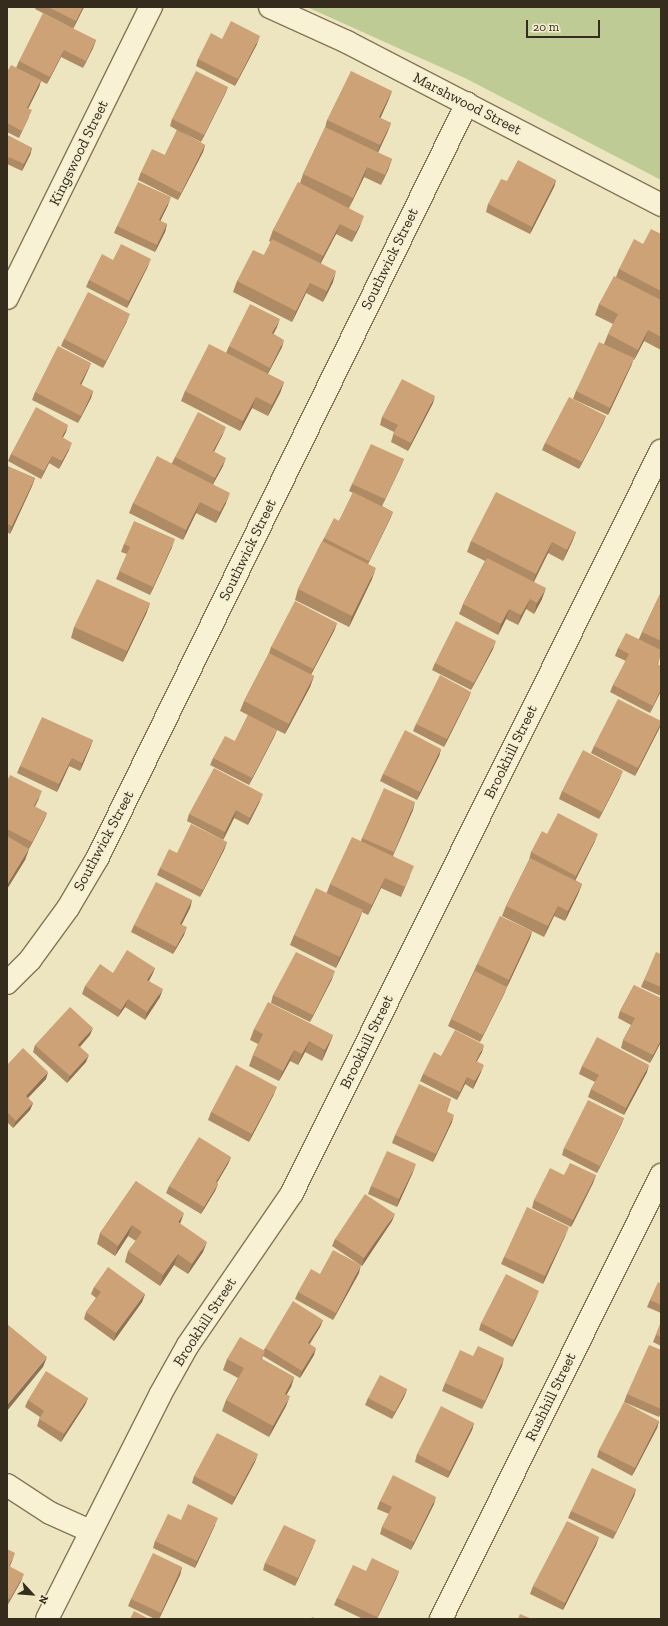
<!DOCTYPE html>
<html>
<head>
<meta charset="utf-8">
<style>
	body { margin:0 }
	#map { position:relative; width:668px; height:1626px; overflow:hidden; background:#ede5c0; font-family:"Zilla Slab",serif }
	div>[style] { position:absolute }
	.green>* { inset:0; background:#bfcb94 }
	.roads { filter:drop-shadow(1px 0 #867658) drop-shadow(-1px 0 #867658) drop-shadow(0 1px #867658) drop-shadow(0 -1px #867658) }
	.minor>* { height:22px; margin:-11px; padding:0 11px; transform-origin:11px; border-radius:11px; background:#f8f1d3 }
	.wall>* { inset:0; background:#af8b65 }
	.shaded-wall>* { inset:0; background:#8f7153 }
	.building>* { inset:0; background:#cca276 }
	span { translate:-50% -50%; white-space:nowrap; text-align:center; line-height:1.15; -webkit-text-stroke:3.5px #f5eed0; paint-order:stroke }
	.street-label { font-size:15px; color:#362c1d }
	.frame { position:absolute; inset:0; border:8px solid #362c1d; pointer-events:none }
	.north { position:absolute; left:12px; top:1574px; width:40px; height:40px; -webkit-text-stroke:3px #f5eed0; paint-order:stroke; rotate:116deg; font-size:11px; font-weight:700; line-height:16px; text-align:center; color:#362c1d }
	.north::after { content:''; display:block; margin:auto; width:14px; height:18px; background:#362c1d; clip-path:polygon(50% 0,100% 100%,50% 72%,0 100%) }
	.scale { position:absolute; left:526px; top:20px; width:74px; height:18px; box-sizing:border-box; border:2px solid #362c1d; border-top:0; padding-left:5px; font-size:12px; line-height:14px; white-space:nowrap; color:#362c1d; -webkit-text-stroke:3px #f5eed0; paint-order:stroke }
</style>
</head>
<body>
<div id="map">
	<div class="green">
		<div style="clip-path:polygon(307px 7px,661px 7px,661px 180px,467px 79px)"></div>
	</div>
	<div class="roads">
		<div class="minor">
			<div style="left:270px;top:7px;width:85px;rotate:24.4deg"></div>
			<div style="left:347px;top:42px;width:354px;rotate:27.4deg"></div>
			<div style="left:7px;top:298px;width:325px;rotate:-63.7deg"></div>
			<div style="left:7px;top:983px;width:33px;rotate:-45deg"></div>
			<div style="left:30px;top:960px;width:64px;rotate:-53.8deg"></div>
			<div style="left:68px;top:908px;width:59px;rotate:-59.5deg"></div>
			<div style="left:98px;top:857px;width:839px;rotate:-63.92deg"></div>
			<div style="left:7px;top:1485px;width:51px;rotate:33.1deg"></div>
			<div style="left:50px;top:1513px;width:44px;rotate:24.2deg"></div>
			<div style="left:47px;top:1619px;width:251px;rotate:-63.2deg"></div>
			<div style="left:160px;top:1395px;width:57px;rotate:-60.8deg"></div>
			<div style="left:188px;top:1345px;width:184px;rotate:-55.6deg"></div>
			<div style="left:292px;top:1193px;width:829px;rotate:-63.56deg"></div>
			<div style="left:441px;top:1619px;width:496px;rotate:-63.6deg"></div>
		</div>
	</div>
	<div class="wall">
		<div style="clip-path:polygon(36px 7px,84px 7px,73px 29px,96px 40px,93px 48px,83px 68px,61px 57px,47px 84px,41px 81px,39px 87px,28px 108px,29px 117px,19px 138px,7px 132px,7px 72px,16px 68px,19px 61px,66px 25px,35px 9px)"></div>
		<div style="clip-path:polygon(222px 39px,257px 44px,235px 86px,196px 66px,198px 59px)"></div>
		<div style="clip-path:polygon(228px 87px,225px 94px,201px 142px,180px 131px,205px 145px,203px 152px,178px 200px,138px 180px,141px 172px,165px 155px,177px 130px,170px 126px,172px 119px)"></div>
		<div style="clip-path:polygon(392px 91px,388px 101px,380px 118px,391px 123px,387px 133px,378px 153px,392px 159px,388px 170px,381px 185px,364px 177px,349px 208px,360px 226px,352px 242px,336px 234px,321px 263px,333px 282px,323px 302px,306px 293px,292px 322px,233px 292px,237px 281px,264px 255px,271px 242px,269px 241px,273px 230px,300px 183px,303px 174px,325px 128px,327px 120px)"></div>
		<div style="clip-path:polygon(7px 135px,32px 148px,30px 155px,22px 171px,7px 164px)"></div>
		<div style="clip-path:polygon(556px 180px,554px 187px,530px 234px,486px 212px,488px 204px,507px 181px)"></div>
		<div style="clip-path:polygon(168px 205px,160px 221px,167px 224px,165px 232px,155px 252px,114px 233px,117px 226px)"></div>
		<div style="clip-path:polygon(661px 234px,661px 350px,644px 341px,634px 360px,633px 360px,631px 366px,608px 415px,573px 399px,576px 391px,604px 344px,608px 334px,613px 324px,595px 315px,599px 304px,616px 277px,619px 269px,643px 244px)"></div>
		<div style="clip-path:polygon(113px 260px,148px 266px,127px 308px,86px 287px,89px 280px)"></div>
		<div style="clip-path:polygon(127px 321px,103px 368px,61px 346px,64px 339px)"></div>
		<div style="clip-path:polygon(277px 327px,273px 334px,282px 347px,268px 374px,284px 382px,280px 393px,268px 416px,252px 408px,240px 431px,181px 401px,185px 391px,226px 353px,229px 346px)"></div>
		<div style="clip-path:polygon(91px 363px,88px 370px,81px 385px,93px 391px,91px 398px,78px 423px,32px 400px,35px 392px)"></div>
		<div style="clip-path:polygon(433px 403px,408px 451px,391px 442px,394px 432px,380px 425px,382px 417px)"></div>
		<div style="clip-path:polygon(606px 416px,603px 423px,579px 469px,542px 450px,545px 443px)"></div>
		<div style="clip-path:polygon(66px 432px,62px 438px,69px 450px,59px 469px,49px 463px,41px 479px,8px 461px,11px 454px)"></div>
		<div style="clip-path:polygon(223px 434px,214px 452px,223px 466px,213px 484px,226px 503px,216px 523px,196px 513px,183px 540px,129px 513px,133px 503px,172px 463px,175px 457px)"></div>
		<div style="clip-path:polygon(404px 459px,401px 466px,382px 506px,393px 512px,390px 519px,368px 564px,372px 579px,349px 627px,295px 600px,298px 589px,324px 538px,339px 521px,353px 493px,349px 491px,352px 484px)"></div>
		<div style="clip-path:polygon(7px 466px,35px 478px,32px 486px,10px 534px,7px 532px)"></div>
		<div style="clip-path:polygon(576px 532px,572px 542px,563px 561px,548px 553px,534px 582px,542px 599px,534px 614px,526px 609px,518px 625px,506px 619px,498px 635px,459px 614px,463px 604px,485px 561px,467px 552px,471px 541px)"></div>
		<div style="clip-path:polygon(124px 544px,172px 547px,150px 595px,116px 579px,127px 554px,121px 552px)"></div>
		<div style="clip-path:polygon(661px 592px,661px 650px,658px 665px,661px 691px,650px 713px,610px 692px,613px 685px,626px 661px,615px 656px,618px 648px,639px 639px,642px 632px)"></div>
		<div style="clip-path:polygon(150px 603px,146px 614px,123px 662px,71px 638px,74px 627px)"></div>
		<div style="clip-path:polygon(337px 623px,334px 631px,311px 675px,314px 676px,310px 687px,285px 734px,277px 730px,274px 737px,249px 785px,210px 765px,213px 758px,235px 741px,248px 715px,240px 711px,244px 701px,269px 653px,271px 647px)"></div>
		<div style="clip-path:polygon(493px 649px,471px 690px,432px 670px,435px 663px)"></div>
		<div style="clip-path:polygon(471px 692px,468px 699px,444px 747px,413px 731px,416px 724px)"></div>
		<div style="clip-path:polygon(661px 723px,659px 729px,635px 776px,591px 753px,594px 746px)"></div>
		<div style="clip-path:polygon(93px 740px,80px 771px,69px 766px,57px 792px,17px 773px,20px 766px)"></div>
		<div style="clip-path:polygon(441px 749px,439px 756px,417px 800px,380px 781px,383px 774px)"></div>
		<div style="clip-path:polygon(620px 778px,599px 819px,559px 799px,562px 791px)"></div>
		<div style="clip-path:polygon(7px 781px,39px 798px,35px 807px,47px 813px,44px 820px,29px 849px,23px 846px,29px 849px,25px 860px,7px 889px)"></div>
		<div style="clip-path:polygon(260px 801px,248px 825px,234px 818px,223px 840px,187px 821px,189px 814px)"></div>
		<div style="clip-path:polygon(413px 810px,393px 856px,410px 876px,401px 897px,381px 888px,368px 915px,362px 912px,359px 920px,336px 968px,290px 945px,294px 935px,327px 892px,330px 884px,361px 841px,362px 838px)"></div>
		<div style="clip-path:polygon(547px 834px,595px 841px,575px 880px,582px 884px,578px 894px,565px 921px,554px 916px,544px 937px,502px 916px,506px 906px,529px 860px,531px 852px)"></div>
		<div style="clip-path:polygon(227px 842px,224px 850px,200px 897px,157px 875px,160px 868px,177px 853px)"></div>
		<div style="clip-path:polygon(192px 900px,190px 908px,181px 925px,184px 935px,173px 954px,131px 932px,134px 925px)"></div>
		<div style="clip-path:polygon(532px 931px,530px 938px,507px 987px,504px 994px,480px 1042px,448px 1026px,451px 1019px,474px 971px,477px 964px)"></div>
		<div style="clip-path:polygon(661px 954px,661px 996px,641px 987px,644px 980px)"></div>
		<div style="clip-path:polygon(155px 968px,152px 975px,149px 981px,160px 997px,145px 1020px,125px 1007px,118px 1017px,82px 994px,85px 986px,113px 973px)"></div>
		<div style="clip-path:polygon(332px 979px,310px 1022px,271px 1003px,273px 995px)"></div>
		<div style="clip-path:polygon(634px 985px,661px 1042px,650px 1063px,621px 1048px,623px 1040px,631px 1025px,618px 1018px,620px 1011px)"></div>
		<div style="clip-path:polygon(254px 1029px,333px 1035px,329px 1045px,322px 1061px,305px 1052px,298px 1065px,290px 1061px,279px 1081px,249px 1066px,253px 1055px,258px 1044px,250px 1040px)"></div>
		<div style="clip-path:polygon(90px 1035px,80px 1047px,86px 1062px,67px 1083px,33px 1052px,35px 1045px)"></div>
		<div style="clip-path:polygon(482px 1052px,477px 1061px,481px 1072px,473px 1089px,465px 1084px,457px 1100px,420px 1081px,423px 1074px,441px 1056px)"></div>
		<div style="clip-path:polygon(7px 1065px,46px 1079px,28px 1098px,33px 1103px,30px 1110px,13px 1128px,7px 1122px)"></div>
		<div style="clip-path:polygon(582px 1066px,647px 1072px,624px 1115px,588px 1097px,591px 1089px,595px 1082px,579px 1074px)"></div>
		<div style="clip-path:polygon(274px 1094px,249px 1142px,208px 1120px,211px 1112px)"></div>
		<div style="clip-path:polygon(451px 1099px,447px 1111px,452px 1122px,433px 1162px,392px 1143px,395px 1135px)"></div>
		<div style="clip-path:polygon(624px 1118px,621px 1125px,597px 1173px,562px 1155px,564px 1148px)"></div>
		<div style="clip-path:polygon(231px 1157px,228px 1164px,217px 1183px,218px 1184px,215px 1191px,201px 1214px,166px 1193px,169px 1186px)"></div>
		<div style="clip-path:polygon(413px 1172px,397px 1207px,368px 1194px,371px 1186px)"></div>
		<div style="clip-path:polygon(564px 1175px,596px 1175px,593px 1183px,571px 1227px,532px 1208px,534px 1200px)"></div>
		<div style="clip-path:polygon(136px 1181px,180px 1224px,203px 1252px,188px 1274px,174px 1265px,160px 1286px,125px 1262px,128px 1251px,136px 1241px,128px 1236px,115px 1256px,97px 1244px,100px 1233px)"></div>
		<div style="clip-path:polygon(392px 1221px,362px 1266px,332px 1246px,335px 1239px)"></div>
		<div style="clip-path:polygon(566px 1234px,543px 1284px,501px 1264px,504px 1257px)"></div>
		<div style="clip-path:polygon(359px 1273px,333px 1320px,295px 1299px,298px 1292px)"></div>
		<div style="clip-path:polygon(661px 1284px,661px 1313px,647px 1307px,650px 1300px)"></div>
		<div style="clip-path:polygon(94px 1287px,145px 1294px,142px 1302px,114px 1341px,84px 1319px,86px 1312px,96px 1298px,91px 1294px)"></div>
		<div style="clip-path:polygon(536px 1298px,512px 1347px,479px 1330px,481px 1323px)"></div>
		<div style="clip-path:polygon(323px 1320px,320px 1327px,310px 1344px,314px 1355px,300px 1378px,263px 1356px,262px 1359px,294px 1377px,291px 1387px,287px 1394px,286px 1406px,269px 1437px,222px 1411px,226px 1400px,238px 1378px,223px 1370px,227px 1359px,264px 1350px,265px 1348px)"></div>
		<div style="clip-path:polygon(661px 1322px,661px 1346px,653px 1342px)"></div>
		<div style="clip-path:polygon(661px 1350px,661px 1413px,659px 1417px,624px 1402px,627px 1394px)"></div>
		<div style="clip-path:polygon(473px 1356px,502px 1366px,482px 1409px,442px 1391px,445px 1383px)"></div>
		<div style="clip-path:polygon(407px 1389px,404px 1397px,392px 1419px,365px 1405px,368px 1398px)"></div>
		<div style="clip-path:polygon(88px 1398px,85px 1405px,61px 1442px,37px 1426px,40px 1417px,25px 1407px,28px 1400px)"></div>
		<div style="clip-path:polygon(659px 1421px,657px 1428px,632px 1476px,597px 1457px,599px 1450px)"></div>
		<div style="clip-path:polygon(474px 1423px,472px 1430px,448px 1478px,415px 1462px,417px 1454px)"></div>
		<div style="clip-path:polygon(255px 1462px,232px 1505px,192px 1483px,194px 1476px)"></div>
		<div style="clip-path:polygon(636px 1489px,634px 1496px,613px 1539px,568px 1518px,571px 1511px)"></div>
		<div style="clip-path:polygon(380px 1501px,434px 1504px,411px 1550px,380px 1534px,382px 1527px,389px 1514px,377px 1509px)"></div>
		<div style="clip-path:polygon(181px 1520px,215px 1525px,195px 1568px,153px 1548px,155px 1541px)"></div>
		<div style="clip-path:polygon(599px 1537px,596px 1545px,563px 1610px,530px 1594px,533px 1586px)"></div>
		<div style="clip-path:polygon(313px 1547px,295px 1586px,263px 1570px,265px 1563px)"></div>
		<div style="clip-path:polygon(7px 1549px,12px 1561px,10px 1566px,21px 1581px,7px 1606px)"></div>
		<div style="clip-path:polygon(182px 1567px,180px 1575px,159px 1619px,155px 1619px,128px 1606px,131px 1599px)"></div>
		<div style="clip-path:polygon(366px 1571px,399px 1571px,396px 1579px,377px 1619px,363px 1619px,334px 1605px,337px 1598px)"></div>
	</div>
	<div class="shaded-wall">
		<div style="clip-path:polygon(83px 7px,84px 7px,73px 29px,76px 21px)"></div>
		<div style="clip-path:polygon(260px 36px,257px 44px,235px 86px,238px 79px)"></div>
		<div style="clip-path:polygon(96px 40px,93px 48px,83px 68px,86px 61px)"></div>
		<div style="clip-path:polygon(64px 50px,61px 57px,47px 84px,50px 77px)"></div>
		<div style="clip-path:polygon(41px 80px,39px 87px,25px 115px,27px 108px)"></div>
		<div style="clip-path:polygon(228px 87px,225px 94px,201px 142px,204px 135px)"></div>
		<div style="clip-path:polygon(392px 91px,388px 101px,376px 128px,379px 117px)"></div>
		<div style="clip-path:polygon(391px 123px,387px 133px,376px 156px,380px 145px)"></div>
		<div style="clip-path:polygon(205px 145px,203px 152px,178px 200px,181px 193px)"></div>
		<div style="clip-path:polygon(32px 148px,30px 155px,22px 171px,24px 164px)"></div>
		<div style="clip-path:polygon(392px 159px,388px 170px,381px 185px,385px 175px)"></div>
		<div style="clip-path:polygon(367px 167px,364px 177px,349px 208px,353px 198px)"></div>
		<div style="clip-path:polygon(556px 180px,554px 187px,530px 234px,532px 227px)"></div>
		<div style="clip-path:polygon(171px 197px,168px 205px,157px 228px,159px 220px)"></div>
		<div style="clip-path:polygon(364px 216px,360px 226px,352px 242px,356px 232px)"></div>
		<div style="clip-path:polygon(167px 224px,165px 232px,155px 252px,157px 245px)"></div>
		<div style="clip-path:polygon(340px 224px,336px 234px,319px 266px,323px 256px)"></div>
		<div style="clip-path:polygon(151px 259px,148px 266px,127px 308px,129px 301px)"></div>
		<div style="clip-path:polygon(336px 271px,333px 282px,323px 302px,327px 291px)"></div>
		<div style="clip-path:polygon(310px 283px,306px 293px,292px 322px,296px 311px)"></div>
		<div style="clip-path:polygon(130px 314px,127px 321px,103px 368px,106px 361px)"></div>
		<div style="clip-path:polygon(280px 319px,277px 327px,270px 341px,272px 333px)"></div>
		<div style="clip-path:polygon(648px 330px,644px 341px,634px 360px,638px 350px)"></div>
		<div style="clip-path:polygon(284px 340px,282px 347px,267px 375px,270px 368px)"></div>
		<div style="clip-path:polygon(634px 358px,631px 366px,608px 415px,610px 408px)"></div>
		<div style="clip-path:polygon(91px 363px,88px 370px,78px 392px,80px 384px)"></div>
		<div style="clip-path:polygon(284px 382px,280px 393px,268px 416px,272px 405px)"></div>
		<div style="clip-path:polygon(93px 391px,91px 398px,78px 423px,81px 416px)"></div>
		<div style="clip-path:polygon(435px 396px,433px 403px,408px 451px,411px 443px)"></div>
		<div style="clip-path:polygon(256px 397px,252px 408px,240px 431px,243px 421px)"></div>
		<div style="clip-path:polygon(606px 416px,603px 423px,579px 469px,582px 462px)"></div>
		<div style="clip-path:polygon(68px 425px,66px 432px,59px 445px,62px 437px)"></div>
		<div style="clip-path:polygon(226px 427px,223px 434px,210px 459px,213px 451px)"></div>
		<div style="clip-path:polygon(72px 443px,69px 450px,59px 469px,62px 461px)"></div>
		<div style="clip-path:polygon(52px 456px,49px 463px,41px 479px,44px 471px)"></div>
		<div style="clip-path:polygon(226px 458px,223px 466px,212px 486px,215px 478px)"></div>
		<div style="clip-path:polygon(404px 459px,401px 466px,382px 506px,385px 499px)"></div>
		<div style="clip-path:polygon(35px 478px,32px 486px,10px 534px,12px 526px)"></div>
		<div style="clip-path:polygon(230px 493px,226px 503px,216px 523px,220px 512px)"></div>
		<div style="clip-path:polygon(200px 502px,196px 513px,183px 540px,186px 530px)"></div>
		<div style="clip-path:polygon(393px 512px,390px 519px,366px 568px,369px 561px)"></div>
		<div style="clip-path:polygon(576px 532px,572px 542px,563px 561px,567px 550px)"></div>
		<div style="clip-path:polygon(175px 539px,172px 547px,150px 595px,153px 587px)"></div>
		<div style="clip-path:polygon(552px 542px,548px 553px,532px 585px,536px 574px)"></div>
		<div style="clip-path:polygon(376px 568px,372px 579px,349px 627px,352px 616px)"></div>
		<div style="clip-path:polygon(546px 588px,542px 599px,534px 614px,537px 603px)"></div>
		<div style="clip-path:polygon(530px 599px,526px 609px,518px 625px,521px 615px)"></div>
		<div style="clip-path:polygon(150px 603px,146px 614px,123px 662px,127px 651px)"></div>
		<div style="clip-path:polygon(509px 609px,506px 619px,498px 635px,501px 624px)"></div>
		<div style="clip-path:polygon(337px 623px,334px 631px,310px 676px,313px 669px)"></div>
		<div style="clip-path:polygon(496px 641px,493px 649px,471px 690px,474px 683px)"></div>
		<div style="clip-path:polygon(314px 676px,310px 687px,285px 734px,289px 724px)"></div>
		<div style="clip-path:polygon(661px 689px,661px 691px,650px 713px,653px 706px)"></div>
		<div style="clip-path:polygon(471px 692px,468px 699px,444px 747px,447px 739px)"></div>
		<div style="clip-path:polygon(661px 723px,659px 729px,635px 776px,638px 768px)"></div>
		<div style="clip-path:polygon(277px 730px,274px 737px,249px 785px,252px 778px)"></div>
		<div style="clip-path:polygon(93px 740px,90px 748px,80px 771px,82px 763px)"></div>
		<div style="clip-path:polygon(441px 749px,439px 756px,417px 800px,420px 792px)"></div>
		<div style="clip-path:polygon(72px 758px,69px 766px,57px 792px,59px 784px)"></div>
		<div style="clip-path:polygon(623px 771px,620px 778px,599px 819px,602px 812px)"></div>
		<div style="clip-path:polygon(42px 791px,39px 798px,31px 814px,34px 806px)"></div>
		<div style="clip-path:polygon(263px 794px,260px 801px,248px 825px,250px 818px)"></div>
		<div style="clip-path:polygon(415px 802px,413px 810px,391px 859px,394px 852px)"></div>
		<div style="clip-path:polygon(236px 810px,234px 818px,223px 840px,225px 832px)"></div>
		<div style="clip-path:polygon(47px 813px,44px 820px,29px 849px,32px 842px)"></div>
		<div style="clip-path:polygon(598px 834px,595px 841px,574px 883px,576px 876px)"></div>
		<div style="clip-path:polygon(227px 842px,224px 850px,200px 897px,203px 890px)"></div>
		<div style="clip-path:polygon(29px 849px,25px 860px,7px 889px,7px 885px)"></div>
		<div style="clip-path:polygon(385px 878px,381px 888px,368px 915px,372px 905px)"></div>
		<div style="clip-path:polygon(582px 884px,578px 894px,565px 921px,568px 911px)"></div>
		<div style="clip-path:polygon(192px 900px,190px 908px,178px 932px,180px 924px)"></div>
		<div style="clip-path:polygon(558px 906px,554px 916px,544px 937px,548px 926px)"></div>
		<div style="clip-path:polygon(363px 910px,359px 920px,336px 968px,340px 957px)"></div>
		<div style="clip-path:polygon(187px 927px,184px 935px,173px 954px,176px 947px)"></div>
		<div style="clip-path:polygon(532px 931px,530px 938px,507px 987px,509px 980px)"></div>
		<div style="clip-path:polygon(155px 968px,152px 975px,145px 987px,147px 980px)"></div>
		<div style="clip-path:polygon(335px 971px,332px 979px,310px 1022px,313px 1015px)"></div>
		<div style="clip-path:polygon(507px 987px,504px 994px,480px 1042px,483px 1035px)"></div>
		<div style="clip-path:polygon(163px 989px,160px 997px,145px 1020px,147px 1012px)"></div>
		<div style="clip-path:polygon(128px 999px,125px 1007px,118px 1017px,121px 1010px)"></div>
		<div style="clip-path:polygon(93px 1028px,90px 1035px,75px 1052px,78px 1045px)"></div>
		<div style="clip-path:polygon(333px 1035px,329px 1045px,322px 1061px,325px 1050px)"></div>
		<div style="clip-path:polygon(661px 1040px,661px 1042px,650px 1063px,653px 1055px)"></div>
		<div style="clip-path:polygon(309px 1041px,305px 1052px,298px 1065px,302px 1054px)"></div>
		<div style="clip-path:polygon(484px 1045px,482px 1052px,473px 1068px,476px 1061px)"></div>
		<div style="clip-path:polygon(294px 1050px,290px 1061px,279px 1081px,283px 1071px)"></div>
		<div style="clip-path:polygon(89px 1055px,86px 1062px,67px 1083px,70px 1076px)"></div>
		<div style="clip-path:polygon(484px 1065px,481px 1072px,473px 1089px,475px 1081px)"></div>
		<div style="clip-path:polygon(649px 1065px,647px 1072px,624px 1115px,626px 1108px)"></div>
		<div style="clip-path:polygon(48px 1072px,46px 1079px,23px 1103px,26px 1096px)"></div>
		<div style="clip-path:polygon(467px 1077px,465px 1084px,457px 1100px,460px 1092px)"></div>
		<div style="clip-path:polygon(277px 1087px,274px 1094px,249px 1142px,252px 1134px)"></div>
		<div style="clip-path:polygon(33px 1103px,30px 1110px,13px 1128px,16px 1121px)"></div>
		<div style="clip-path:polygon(454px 1115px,452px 1122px,433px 1162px,436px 1154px)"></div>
		<div style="clip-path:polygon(624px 1118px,621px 1125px,597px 1173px,600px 1166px)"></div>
		<div style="clip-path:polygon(231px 1157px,228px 1164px,213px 1189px,216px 1182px)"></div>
		<div style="clip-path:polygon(416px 1164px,413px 1172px,397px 1207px,399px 1199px)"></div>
		<div style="clip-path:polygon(596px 1175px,593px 1183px,571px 1227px,573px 1220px)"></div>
		<div style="clip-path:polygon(218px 1184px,215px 1191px,201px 1214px,204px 1207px)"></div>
		<div style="clip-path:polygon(184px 1213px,180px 1224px,178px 1222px)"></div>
		<div style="clip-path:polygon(395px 1214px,392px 1221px,362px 1266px,364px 1258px)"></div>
		<div style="clip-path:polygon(132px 1225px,128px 1236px,115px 1256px,118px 1246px)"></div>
		<div style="clip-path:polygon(569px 1227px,566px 1234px,543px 1284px,545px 1276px)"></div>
		<div style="clip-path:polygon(207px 1242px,203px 1252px,188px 1274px,192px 1264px)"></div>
		<div style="clip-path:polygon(178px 1254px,174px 1265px,160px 1286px,163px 1275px)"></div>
		<div style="clip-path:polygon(361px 1265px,359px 1273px,333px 1320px,336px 1313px)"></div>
		<div style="clip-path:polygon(539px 1291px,536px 1298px,512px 1347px,514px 1340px)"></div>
		<div style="clip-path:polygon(145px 1294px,142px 1302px,114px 1341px,116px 1333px)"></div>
		<div style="clip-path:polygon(323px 1320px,320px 1327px,305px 1350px,308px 1343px)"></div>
		<div style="clip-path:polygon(316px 1348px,314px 1355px,300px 1378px,302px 1371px)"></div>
		<div style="clip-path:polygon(47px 1357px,43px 1367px,7px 1411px,7px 1405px)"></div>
		<div style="clip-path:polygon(504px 1358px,502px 1366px,482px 1409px,485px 1401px)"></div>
		<div style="clip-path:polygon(294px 1377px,291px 1387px,281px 1404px,285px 1394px)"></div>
		<div style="clip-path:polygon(407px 1389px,404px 1397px,392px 1419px,395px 1412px)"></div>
		<div style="clip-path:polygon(290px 1396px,286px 1406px,269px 1437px,273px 1426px)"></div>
		<div style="clip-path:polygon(88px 1398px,85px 1405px,61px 1442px,64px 1434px)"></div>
		<div style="clip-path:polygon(659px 1421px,657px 1428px,632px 1476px,635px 1468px)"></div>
		<div style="clip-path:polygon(474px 1423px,472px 1430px,448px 1478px,450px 1471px)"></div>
		<div style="clip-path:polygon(258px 1454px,255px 1462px,232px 1505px,235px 1497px)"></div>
		<div style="clip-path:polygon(636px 1489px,634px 1496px,613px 1539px,616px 1532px)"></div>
		<div style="clip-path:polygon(436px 1497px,434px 1504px,411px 1550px,414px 1542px)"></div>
		<div style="clip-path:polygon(218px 1518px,215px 1525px,195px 1568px,197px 1561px)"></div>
		<div style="clip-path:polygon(599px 1537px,596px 1545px,563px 1610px,565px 1603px)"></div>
		<div style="clip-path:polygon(316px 1540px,313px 1547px,295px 1586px,298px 1578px)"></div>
		<div style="clip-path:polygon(15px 1553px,12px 1561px,7px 1571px,9px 1566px)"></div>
		<div style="clip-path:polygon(182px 1567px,180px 1575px,159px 1619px,161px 1613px)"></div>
		<div style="clip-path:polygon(399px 1571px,396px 1579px,377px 1619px)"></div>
		<div style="clip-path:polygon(24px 1574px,21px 1581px,7px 1606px,10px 1599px)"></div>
	</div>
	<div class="building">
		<div style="clip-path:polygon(48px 7px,83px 7px,76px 21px)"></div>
		<div style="clip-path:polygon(43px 13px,96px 40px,86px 61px,64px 50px,50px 77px,19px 61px)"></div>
		<div style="clip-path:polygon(231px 21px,260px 36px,238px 79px,198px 59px,211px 33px,222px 39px)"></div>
		<div style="clip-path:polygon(11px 65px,41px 80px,27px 108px,32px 110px,22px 131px,7px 123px,7px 72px)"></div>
		<div style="clip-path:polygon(196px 71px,228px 87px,204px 135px,172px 119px)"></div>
		<div style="clip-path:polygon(351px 71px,392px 91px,379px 117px,391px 123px,380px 145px,327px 120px)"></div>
		<div style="clip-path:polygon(325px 127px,392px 159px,385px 175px,367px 167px,353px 198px,303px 174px)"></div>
		<div style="clip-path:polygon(177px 130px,205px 145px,181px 193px,141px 172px,152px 149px,165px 155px)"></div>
		<div style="clip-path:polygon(7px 135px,32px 148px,24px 164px,9px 157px,7px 161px)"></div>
		<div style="clip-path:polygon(518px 160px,556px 180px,532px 227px,488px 204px,501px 179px,507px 181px)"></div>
		<div style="clip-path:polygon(138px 182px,171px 197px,159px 220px,167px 224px,157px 245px,117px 226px)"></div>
		<div style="clip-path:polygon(298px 182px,364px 216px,356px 232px,340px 224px,323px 256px,273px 230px)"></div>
		<div style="clip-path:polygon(651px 229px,661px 234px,661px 291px,619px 269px,634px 239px,643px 244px)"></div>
		<div style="clip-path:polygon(272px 239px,336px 271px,327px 291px,310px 283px,296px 311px,237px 281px,253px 250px,264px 255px)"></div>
		<div style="clip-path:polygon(121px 244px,151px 259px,129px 301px,89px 280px,102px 254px,113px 260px)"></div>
		<div style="clip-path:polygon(614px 276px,661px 300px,661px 337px,648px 330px,638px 350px,608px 334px,618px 314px,599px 304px)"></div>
		<div style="clip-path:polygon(88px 292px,130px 314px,106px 361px,64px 339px)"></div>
		<div style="clip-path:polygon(250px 304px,280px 319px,272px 333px,284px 340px,270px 368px,229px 346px)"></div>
		<div style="clip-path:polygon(599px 342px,634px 358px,610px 408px,576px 391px)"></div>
		<div style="clip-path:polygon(209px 344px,284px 382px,272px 405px,256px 397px,243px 421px,185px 391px)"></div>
		<div style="clip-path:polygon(58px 346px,91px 363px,80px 384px,93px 391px,81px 416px,35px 392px)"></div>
		<div style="clip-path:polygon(402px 379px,435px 396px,411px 443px,393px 434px,398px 425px,382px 417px)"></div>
		<div style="clip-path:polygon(569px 397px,606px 416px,582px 462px,545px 443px)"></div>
		<div style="clip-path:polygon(36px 407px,68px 425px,62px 437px,72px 443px,62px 461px,52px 456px,44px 471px,11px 454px)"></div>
		<div style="clip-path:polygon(198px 412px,226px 427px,213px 451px,226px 458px,215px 478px,175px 457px)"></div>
		<div style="clip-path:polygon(371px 444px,404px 459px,385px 499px,352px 484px)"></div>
		<div style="clip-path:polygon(157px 456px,230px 493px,220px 512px,200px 502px,186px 530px,133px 503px)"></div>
		<div style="clip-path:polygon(7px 466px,35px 478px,12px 526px,7px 524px)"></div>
		<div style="clip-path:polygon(353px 492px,393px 512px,369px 561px,324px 538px,334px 518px,339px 521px)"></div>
		<div style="clip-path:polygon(496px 492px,576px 532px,567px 550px,552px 542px,536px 574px,471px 541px)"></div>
		<div style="clip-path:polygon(134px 521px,175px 539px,153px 587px,119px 571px,130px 547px,124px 544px)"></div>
		<div style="clip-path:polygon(322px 541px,376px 568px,352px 616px,298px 589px)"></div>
		<div style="clip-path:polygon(487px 558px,546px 588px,537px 603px,530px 599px,521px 615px,509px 609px,501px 624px,463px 604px)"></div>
		<div style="clip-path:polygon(97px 579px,150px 603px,127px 651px,74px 627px)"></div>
		<div style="clip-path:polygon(661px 592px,661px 641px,642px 632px)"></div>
		<div style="clip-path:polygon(295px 601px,337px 623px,313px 669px,271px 647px)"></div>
		<div style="clip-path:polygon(456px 621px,496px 641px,474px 683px,435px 663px)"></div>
		<div style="clip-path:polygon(626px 633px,661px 650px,661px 656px,657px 664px,661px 666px,661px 689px,653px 706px,613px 685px,629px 654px,618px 648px)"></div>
		<div style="clip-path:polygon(269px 653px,314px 676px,289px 724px,244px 701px)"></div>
		<div style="clip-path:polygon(440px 675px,471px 692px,447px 739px,416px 724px)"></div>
		<div style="clip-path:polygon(618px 699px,661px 721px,661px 723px,638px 768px,594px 746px)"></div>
		<div style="clip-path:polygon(248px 715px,277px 730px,252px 778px,213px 758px,225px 736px,235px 741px)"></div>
		<div style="clip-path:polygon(42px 717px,93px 740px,82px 763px,72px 758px,59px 784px,20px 766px)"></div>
		<div style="clip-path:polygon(405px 730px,441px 749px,420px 792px,383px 774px)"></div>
		<div style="clip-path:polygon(583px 750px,623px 771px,602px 812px,562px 791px)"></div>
		<div style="clip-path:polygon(214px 768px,263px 794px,250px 818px,236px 810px,225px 832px,189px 814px)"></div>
		<div style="clip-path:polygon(10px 775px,42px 791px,34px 806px,47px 813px,32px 842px,7px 829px,7px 781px)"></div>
		<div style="clip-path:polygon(384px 788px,415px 802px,394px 852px,362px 838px)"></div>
		<div style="clip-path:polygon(558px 813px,598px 834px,576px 876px,531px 852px,542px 831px,547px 834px)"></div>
		<div style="clip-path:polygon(191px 824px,227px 842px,203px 890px,160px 868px,169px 849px,177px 853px)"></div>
		<div style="clip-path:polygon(7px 836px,29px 849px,7px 885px)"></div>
		<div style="clip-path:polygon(352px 837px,414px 866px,405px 887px,385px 878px,372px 905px,330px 884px)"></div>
		<div style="clip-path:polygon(530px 858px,582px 884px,568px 911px,558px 906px,548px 926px,506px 906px)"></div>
		<div style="clip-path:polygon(156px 882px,192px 900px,180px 924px,187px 927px,176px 947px,134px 925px)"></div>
		<div style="clip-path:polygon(316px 888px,363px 910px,340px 957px,294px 935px)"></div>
		<div style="clip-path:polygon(500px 916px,532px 931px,509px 980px,477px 964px)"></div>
		<div style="clip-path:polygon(127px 950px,155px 968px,147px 980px,163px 989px,147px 1012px,128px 999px,121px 1010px,85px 986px,100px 964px,113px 973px)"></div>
		<div style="clip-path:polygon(296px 952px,335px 971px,313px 1015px,273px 995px)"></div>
		<div style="clip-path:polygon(656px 952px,661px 954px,661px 987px,644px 980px)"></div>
		<div style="clip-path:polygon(475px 971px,507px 987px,483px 1035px,451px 1019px)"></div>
		<div style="clip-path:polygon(634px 985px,661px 998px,661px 1040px,653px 1055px,623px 1040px,635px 1018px,620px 1011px)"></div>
		<div style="clip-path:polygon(268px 1002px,333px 1035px,325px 1050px,309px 1041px,302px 1054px,294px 1050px,283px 1071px,253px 1055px,263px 1034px,254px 1029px)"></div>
		<div style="clip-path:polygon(70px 1007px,93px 1028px,78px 1045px,89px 1055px,70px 1076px,35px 1045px)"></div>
		<div style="clip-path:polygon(455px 1030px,484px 1045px,476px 1061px,484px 1065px,475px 1081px,467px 1077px,460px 1092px,423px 1074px,434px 1052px,441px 1056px)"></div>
		<div style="clip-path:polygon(597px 1037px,649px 1065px,626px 1108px,591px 1089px,599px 1075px,582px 1066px)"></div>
		<div style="clip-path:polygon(23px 1048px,48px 1072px,26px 1096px,33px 1103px,16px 1121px,7px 1112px,7px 1065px)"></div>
		<div style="clip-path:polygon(236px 1065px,277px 1087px,252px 1134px,211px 1112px)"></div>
		<div style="clip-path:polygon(419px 1084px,451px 1099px,446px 1111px,454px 1115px,436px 1154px,395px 1135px)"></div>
		<div style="clip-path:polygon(588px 1100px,624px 1118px,600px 1166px,564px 1148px)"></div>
		<div style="clip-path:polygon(199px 1137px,231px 1157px,216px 1182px,218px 1184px,204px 1207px,169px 1186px)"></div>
		<div style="clip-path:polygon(387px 1151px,416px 1164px,399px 1199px,371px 1186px)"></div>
		<div style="clip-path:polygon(570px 1163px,596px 1175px,573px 1220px,534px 1200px,550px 1168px,564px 1175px)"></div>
		<div style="clip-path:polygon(136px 1181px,184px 1213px,178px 1222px,207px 1242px,192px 1264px,178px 1254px,163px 1275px,128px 1251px,142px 1232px,132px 1225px,118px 1246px,100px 1233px)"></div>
		<div style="clip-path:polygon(365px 1194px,395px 1214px,364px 1258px,335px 1239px)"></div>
		<div style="clip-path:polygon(527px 1207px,569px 1227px,545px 1276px,504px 1257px)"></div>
		<div style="clip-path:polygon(333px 1250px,361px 1265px,336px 1313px,298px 1292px,311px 1269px,320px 1274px)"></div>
		<div style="clip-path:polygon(108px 1267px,145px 1294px,116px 1333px,86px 1312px,101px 1292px,94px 1287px)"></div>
		<div style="clip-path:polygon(506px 1274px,539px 1291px,514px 1340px,481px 1323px)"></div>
		<div style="clip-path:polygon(658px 1282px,661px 1284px,661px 1305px,650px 1300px)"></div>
		<div style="clip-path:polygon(293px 1301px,323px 1320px,308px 1343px,316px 1348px,302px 1371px,265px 1348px)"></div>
		<div style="clip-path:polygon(661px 1322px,661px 1337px,656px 1335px)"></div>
		<div style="clip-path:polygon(7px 1324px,47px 1357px,7px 1405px)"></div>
		<div style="clip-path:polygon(240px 1337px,265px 1351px,261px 1359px,294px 1377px,285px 1394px,290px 1396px,273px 1426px,226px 1400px,244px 1368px,227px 1359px)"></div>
		<div style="clip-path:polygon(649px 1345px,661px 1350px,661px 1409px,627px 1394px)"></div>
		<div style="clip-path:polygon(478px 1346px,504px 1358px,485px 1401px,445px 1383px,460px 1350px,473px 1356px)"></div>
		<div style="clip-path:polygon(46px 1371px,88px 1398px,64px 1434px,39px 1419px,44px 1411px,28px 1400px)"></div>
		<div style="clip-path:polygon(380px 1375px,407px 1389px,395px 1412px,368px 1398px)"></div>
		<div style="clip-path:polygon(624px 1402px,659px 1421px,635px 1468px,599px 1450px)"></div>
		<div style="clip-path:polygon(441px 1406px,474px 1423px,450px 1471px,417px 1454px)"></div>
		<div style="clip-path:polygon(217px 1433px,258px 1454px,235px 1497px,194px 1476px)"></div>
		<div style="clip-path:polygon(592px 1468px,636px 1489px,616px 1532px,571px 1511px)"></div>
		<div style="clip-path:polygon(393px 1475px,436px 1497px,414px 1542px,382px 1527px,392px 1507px,380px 1501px)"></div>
		<div style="clip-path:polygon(188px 1504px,218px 1518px,197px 1561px,155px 1541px,168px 1514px,181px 1520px)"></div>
		<div style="clip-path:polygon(567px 1521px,599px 1537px,565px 1603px,533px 1586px)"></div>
		<div style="clip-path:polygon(284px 1525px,316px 1540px,298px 1578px,265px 1563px)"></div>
		<div style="clip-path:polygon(7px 1549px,15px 1553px,9px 1566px,24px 1574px,10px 1599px,7px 1598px)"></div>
		<div style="clip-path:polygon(153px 1553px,182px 1567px,161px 1613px,131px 1599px)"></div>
		<div style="clip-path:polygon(372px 1558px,399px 1571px,377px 1617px,337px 1598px,353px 1565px,366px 1571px)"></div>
		<div style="clip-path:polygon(134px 1611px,149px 1619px,130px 1619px)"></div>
		<div style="clip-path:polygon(520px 1614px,532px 1619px,518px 1619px)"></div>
		<div style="clip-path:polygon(312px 1617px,317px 1619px,311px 1619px)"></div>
	</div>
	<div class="street-label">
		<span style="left:467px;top:104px;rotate:27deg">Marshwood Street</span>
		<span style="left:79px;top:153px;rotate:-64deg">Kingswood Street</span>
		<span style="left:390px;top:259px;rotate:-64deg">Southwick Street</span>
		<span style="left:248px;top:550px;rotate:-64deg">Southwick Street</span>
		<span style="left:511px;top:752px;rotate:-64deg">Brookhill Street</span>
		<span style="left:104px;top:841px;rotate:-62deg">Southwick Street</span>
		<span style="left:367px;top:1042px;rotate:-64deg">Brookhill Street</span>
		<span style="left:205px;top:1322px;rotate:-57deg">Brookhill Street</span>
		<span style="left:551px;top:1397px;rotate:-64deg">Rushhill Street</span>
	</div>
	<div class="frame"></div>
	<div class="north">N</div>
	<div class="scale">20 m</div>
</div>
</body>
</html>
